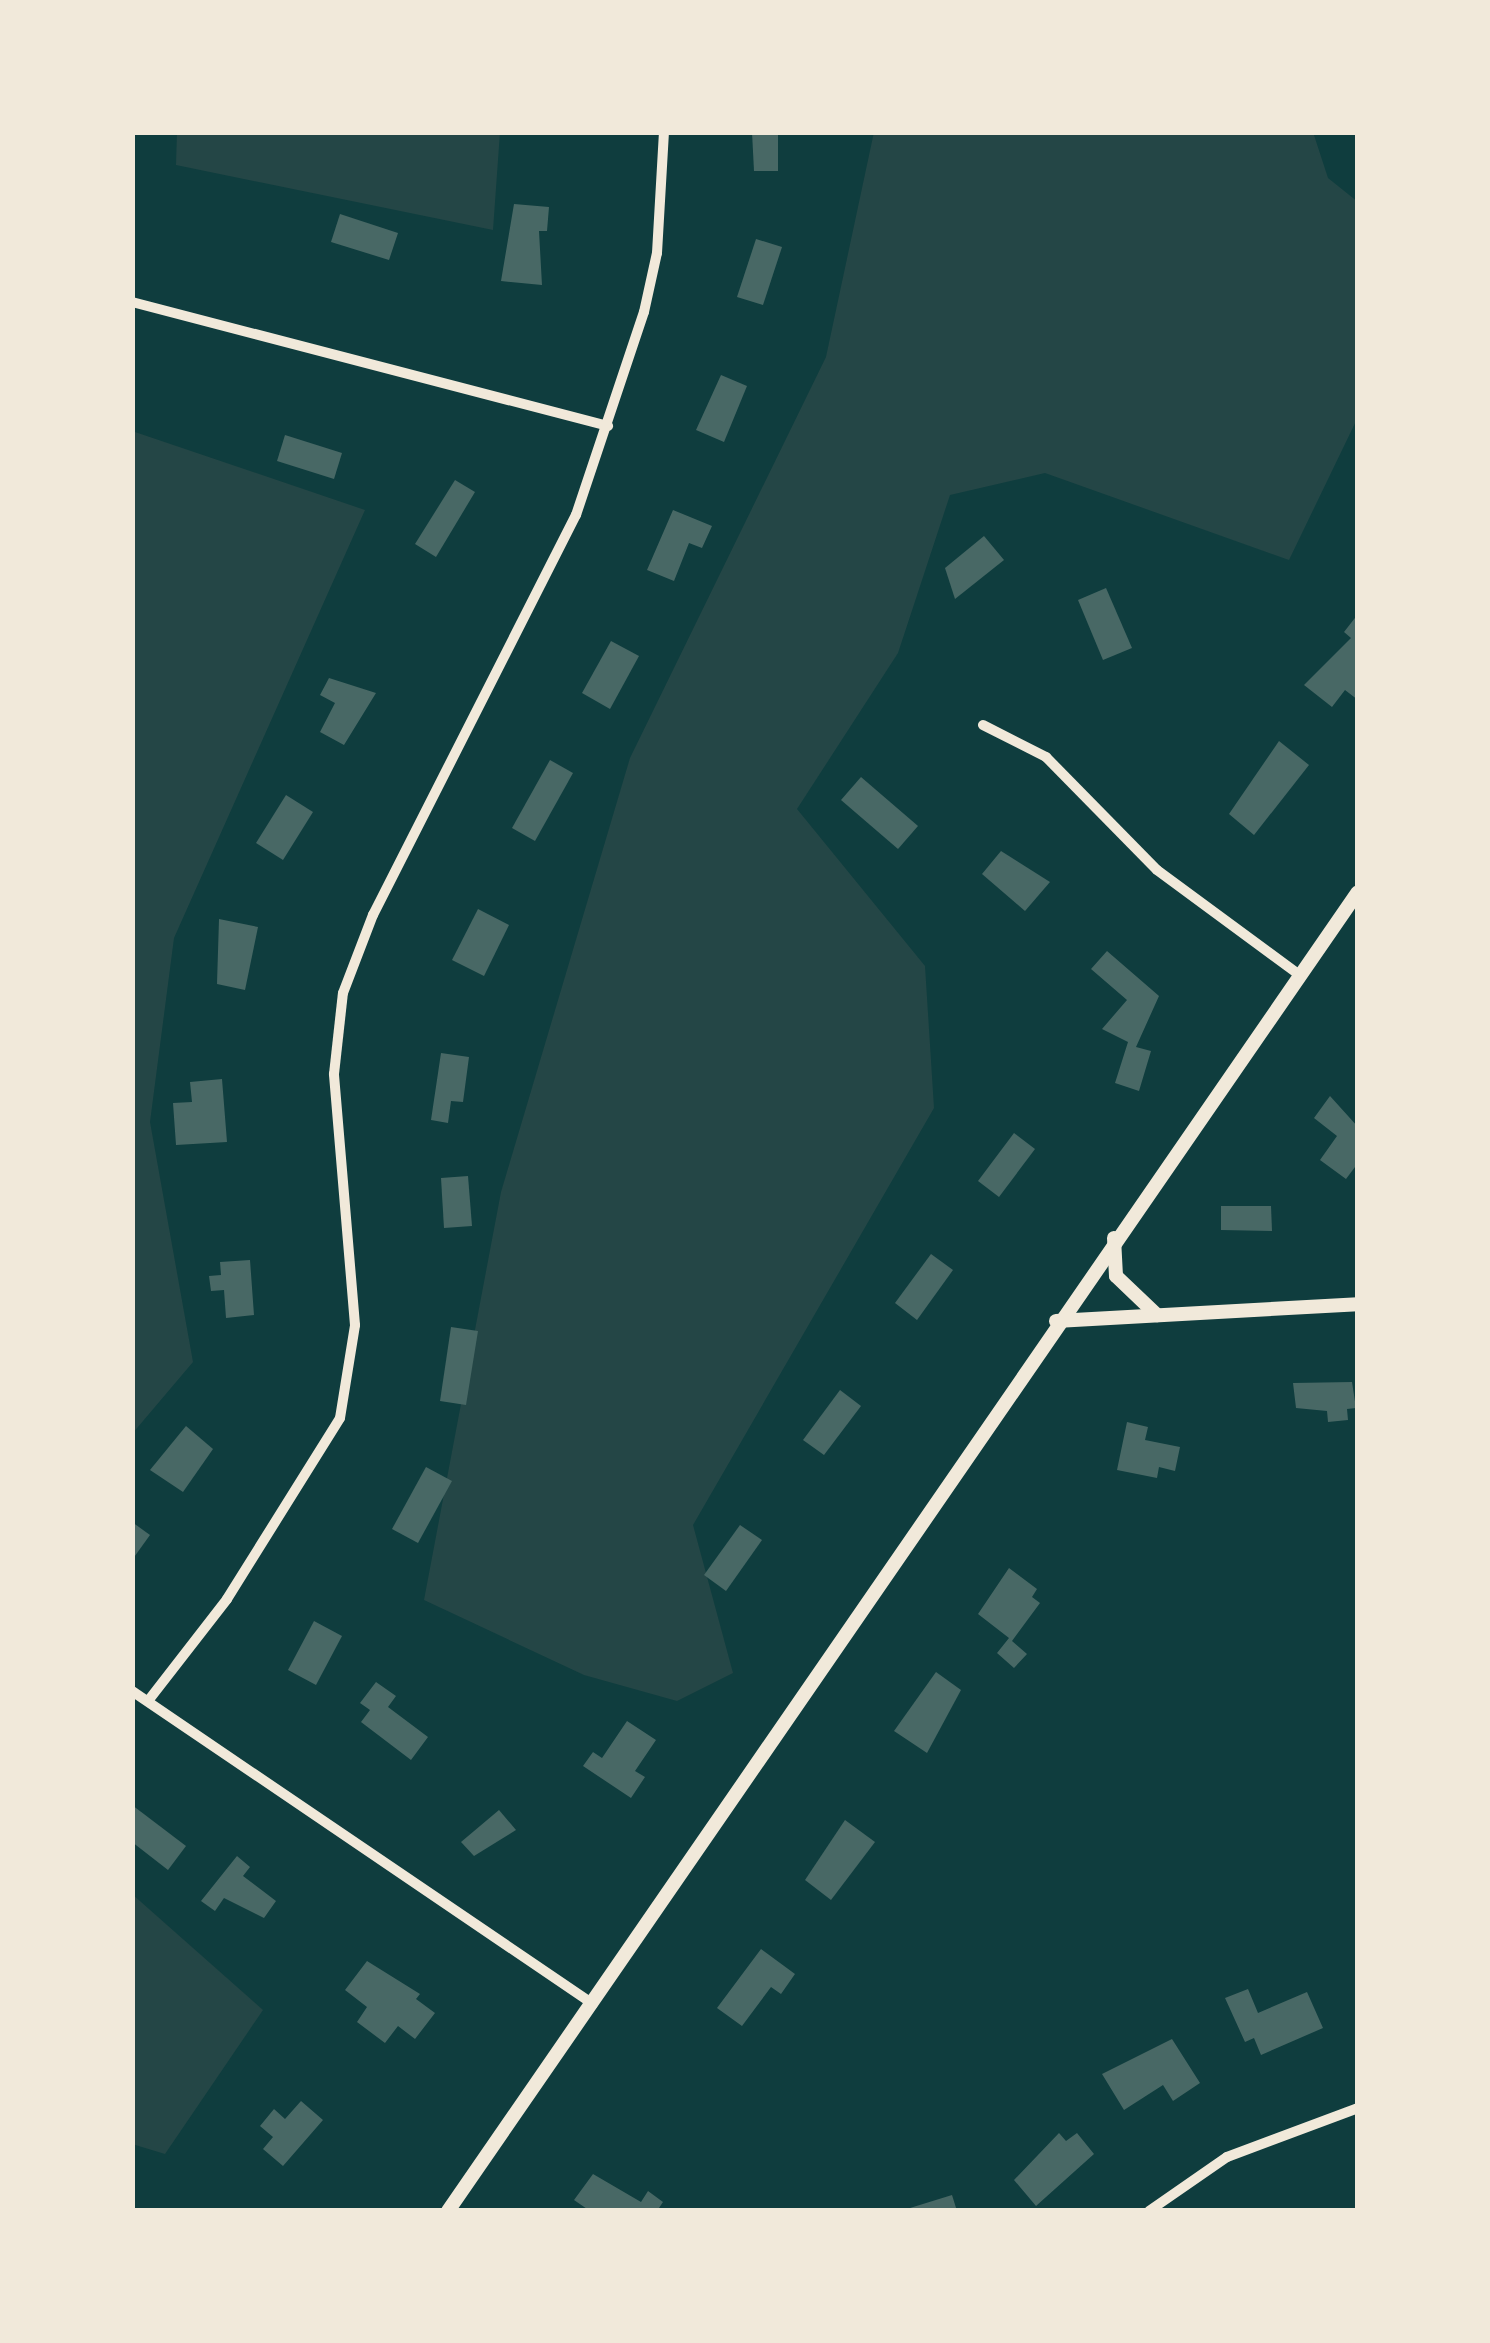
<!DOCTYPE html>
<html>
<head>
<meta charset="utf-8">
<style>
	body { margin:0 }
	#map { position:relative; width:1490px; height:2343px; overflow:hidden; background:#0f3d3e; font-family:Arial,sans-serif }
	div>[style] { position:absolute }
	.green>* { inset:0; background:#244646 }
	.building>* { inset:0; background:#486865 }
	.minor>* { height:10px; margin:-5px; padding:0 5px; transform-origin:5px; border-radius:5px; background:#f1e9da }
	.tertiary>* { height:14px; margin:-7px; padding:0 7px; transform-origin:7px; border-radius:7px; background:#f1e9da }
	span { translate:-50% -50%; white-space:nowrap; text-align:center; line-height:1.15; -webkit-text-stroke:9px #f1e9da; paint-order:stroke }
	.frame { position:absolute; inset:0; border:135px solid #f1e9da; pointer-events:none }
</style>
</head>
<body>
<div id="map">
	<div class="green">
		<div style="clip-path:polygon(177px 132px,500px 132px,493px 230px,176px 165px)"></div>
		<div style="clip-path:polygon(874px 132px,1313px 132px,1328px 178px,1358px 202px,1358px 417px,1289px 560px,1045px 473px,950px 495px,898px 653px,797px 809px,925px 966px,934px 1108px,693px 1525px,733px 1673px,677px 1701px,584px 1675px,424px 1600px,501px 1192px,630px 758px,826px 357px)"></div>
		<div style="clip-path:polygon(132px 431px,365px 510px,174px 938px,150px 1122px,193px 1362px,132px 1434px)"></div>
		<div style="clip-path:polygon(132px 1894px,263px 2010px,165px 2154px,132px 2144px)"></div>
	</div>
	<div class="building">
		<div style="clip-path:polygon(752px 132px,778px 132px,778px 171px,754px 171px)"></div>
		<div style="clip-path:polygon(514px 204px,549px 207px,547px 231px,539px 231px,542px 285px,501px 281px)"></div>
		<div style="clip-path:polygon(340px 214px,398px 233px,389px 260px,331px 242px)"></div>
		<div style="clip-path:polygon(756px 239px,782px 247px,763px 305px,737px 297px)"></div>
		<div style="clip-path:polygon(721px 375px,747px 386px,724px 442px,696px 430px)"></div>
		<div style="clip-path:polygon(285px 435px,342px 453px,334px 479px,277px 461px)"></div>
		<div style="clip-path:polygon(455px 480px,475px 492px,436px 557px,415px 544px)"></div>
		<div style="clip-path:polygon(673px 510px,712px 526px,702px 548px,689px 543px,674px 581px,647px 570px)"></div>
		<div style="clip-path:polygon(984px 536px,1004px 560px,955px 599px,945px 568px)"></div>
		<div style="clip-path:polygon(1106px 588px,1132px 648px,1103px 660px,1078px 600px)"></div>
		<div style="clip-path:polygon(1358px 614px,1358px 700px,1345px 690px,1332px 707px,1304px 685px,1351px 638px,1344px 632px)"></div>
		<div style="clip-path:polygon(611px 641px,639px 656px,610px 709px,582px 693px)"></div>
		<div style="clip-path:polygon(329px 678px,376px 693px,344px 745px,320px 732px,335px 703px,320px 695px)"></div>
		<div style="clip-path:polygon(1279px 741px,1309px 765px,1254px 835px,1229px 814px)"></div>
		<div style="clip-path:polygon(550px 760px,573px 773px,535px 841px,512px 828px)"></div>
		<div style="clip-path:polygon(861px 777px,918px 826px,898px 849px,841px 800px)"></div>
		<div style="clip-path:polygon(286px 795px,313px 812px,283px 860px,256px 843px)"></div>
		<div style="clip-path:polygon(1001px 851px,1050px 882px,1025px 911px,982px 874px)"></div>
		<div style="clip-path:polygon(478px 909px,509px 925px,484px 976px,452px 960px)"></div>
		<div style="clip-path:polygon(219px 919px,258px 927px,245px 990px,217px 984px)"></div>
		<div style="clip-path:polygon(1107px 951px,1159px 996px,1136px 1047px,1151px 1051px,1139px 1091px,1115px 1083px,1128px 1042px,1102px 1029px,1127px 1000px,1091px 969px)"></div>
		<div style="clip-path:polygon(441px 1053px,469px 1057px,463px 1102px,451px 1101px,448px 1123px,431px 1120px)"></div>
		<div style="clip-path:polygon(222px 1079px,227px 1142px,176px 1145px,173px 1103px,192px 1102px,190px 1082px)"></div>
		<div style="clip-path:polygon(1330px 1096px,1358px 1127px,1358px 1163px,1346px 1179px,1320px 1160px,1337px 1136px,1314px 1118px)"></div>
		<div style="clip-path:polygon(1014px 1133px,1035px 1149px,999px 1197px,978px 1181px)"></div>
		<div style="clip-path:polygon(468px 1176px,472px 1226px,444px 1228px,441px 1178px)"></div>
		<div style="clip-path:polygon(1221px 1206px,1271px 1206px,1272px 1231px,1221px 1230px)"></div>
		<div style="clip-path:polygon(931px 1254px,953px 1270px,917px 1320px,895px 1303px)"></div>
		<div style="clip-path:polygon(250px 1260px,254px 1315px,226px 1318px,224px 1290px,211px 1291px,209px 1276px,221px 1275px,220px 1262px)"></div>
		<div style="clip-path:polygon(451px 1327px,478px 1331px,466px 1405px,440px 1401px)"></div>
		<div style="clip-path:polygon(1352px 1382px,1356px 1408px,1347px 1409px,1348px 1420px,1328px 1422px,1327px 1411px,1296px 1408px,1293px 1383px)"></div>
		<div style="clip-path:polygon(840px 1390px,861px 1406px,824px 1455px,803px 1440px)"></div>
		<div style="clip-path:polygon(1127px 1422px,1148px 1427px,1145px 1440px,1180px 1447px,1175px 1471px,1159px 1467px,1157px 1478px,1117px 1470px)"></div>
		<div style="clip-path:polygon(186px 1426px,213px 1449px,183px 1492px,150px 1470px)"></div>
		<div style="clip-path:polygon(426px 1467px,452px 1481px,418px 1543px,392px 1529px)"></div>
		<div style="clip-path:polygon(132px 1522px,150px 1535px,132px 1560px)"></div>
		<div style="clip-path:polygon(740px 1525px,762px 1540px,726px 1591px,704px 1575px)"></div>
		<div style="clip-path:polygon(1009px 1568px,1037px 1589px,1032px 1597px,1040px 1603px,1012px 1641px,1027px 1654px,1014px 1668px,997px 1653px,1009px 1638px,978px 1614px)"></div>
		<div style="clip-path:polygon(314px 1621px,342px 1636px,316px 1685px,288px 1670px)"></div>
		<div style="clip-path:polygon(936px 1672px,961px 1690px,927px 1753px,894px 1731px)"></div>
		<div style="clip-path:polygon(376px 1682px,396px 1696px,388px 1707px,428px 1737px,411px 1760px,361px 1722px,370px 1710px,360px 1703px)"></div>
		<div style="clip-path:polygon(627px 1721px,656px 1740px,635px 1771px,645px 1777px,631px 1798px,583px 1766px,593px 1752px,602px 1758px)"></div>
		<div style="clip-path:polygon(132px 1805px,186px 1846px,168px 1870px,132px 1842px)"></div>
		<div style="clip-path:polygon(499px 1810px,516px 1830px,474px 1856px,461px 1842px)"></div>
		<div style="clip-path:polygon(845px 1820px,875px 1842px,831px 1900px,805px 1880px)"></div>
		<div style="clip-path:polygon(237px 1856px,250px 1867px,243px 1876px,276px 1901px,264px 1918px,224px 1898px,215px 1911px,201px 1901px)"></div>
		<div style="clip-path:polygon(761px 1949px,795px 1974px,781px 1994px,771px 1987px,742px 2026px,717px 2008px)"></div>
		<div style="clip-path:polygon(367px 1961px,420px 1994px,416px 1999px,435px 2013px,415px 2039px,398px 2026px,385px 2043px,357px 2022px,367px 2007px,345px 1990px)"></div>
		<div style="clip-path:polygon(1248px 1989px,1258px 2013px,1307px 1992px,1323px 2028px,1261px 2055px,1254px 2038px,1245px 2042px,1225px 1998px)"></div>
		<div style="clip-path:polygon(1172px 2039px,1200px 2083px,1173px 2101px,1163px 2085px,1124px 2110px,1102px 2074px)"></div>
		<div style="clip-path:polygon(301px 2101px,323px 2120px,283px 2166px,263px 2149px,273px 2137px,260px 2126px,274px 2109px,285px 2119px)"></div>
		<div style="clip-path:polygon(1059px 2133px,1066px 2141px,1077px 2133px,1094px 2154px,1036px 2206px,1014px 2180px)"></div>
		<div style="clip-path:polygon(593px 2174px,641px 2202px,648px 2191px,663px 2202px,657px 2211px,590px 2211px,574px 2200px)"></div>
		<div style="clip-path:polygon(952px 2195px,957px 2211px,888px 2211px,910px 2208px)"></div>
	</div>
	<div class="minor">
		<div style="left:132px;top:302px;width:492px;rotate:14.6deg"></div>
		<div style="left:983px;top:725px;width:71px;rotate:26.9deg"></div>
		<div style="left:1046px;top:757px;width:158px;rotate:45.5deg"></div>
		<div style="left:1157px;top:870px;width:175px;rotate:36.4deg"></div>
		<div style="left:132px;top:1691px;width:557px;rotate:34.17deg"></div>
		<div style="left:148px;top:1701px;width:129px;rotate:-52.2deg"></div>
		<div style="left:227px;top:1599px;width:213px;rotate:-58deg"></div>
		<div style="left:340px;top:1418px;width:94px;rotate:-80.8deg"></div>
		<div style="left:355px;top:1325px;width:252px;rotate:-94.8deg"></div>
		<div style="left:334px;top:1074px;width:81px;rotate:-83.7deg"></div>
		<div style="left:343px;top:993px;width:84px;rotate:-69deg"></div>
		<div style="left:373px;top:915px;width:449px;rotate:-63.1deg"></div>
		<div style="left:576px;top:515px;width:214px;rotate:-71.5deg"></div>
		<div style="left:644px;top:312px;width:60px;rotate:-77.6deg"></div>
		<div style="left:657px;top:253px;width:121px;rotate:-86.7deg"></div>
		<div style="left:1149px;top:2211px;width:95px;rotate:-34.7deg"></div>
		<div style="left:1227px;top:2157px;width:140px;rotate:-20.5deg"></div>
	</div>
	<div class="tertiary">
		<div style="left:1114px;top:1238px;width:38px;rotate:87deg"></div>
		<div style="left:1116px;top:1276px;width:57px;rotate:43.6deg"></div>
		<div style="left:1056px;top:1321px;width:302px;rotate:-3.2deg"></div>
		<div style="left:448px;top:2211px;width:1602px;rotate:-55.4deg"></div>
	</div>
	<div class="frame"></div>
</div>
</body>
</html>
